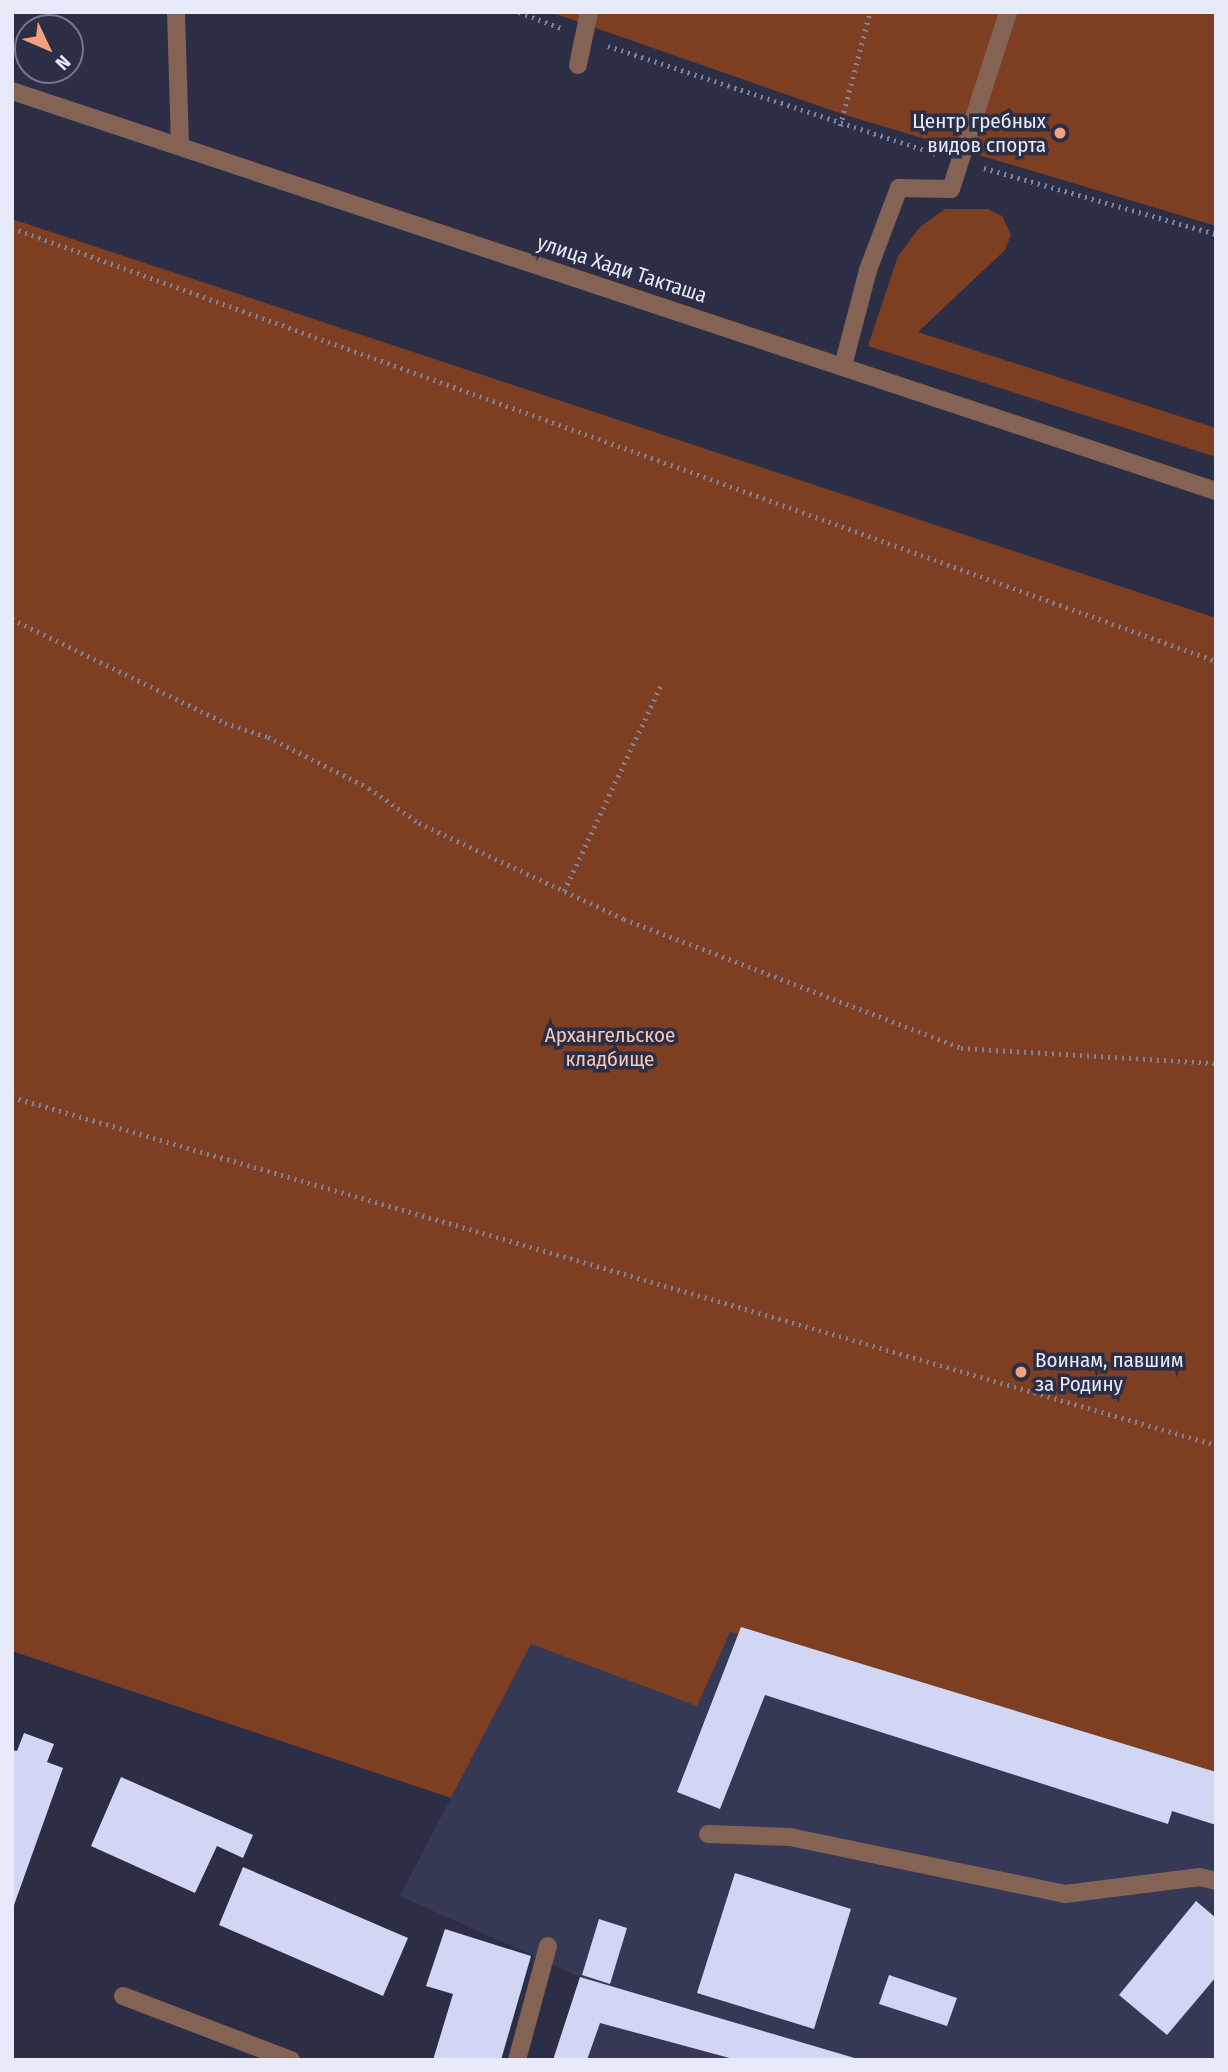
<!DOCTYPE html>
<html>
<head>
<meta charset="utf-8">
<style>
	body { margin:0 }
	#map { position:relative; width:1228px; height:2072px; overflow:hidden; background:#2b2e45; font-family:"Fira Sans Condensed",sans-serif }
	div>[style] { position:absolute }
	.built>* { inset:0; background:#353955 }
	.green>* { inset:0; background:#7e3e21 }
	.building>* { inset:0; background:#d1d6f4 }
	.path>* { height:4.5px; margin-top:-2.25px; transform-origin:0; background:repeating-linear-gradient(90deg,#808397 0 2px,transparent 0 7px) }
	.minor>* { height:18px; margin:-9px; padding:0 9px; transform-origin:9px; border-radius:9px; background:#846254 }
	.dots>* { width:19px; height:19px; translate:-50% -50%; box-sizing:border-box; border:4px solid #2b2e45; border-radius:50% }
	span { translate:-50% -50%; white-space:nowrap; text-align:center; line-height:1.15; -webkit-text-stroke:7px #2b2e45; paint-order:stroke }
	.poi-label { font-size:21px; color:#e7eaf9 }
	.right { translate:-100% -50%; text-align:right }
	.left { translate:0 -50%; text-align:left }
	.street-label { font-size:21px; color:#e7eaf9 }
	.park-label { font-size:21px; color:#f5c9b7 }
	.frame { position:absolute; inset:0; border:14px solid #e7eaf9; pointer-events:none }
	.north { position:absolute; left:14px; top:14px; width:70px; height:70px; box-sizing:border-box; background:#2b2e45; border:2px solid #76798d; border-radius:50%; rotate:134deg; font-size:19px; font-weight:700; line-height:28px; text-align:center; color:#e7eaf9 }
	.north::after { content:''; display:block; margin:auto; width:24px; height:32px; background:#f2a17e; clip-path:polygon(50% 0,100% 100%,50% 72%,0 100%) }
</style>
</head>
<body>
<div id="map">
	<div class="built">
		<div style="clip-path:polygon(729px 1632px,1216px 1774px,1216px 2060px,553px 2060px,580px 1977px,400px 1896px,531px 1644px,697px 1705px)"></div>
	</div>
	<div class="green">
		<div style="clip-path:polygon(550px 12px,1216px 12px,1216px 226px,842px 114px)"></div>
		<div style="clip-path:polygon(945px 209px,988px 209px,1002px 216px,1011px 235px,1005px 250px,918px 332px,1216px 428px,1216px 457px,868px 346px,898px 256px,920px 227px)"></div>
		<div style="clip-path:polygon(12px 219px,1216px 618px,1216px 1774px,730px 1632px,697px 1706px,531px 1644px,451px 1798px,12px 1651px)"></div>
	</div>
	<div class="building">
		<div style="clip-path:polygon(741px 1627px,1216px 1772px,1216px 1825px,1172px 1811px,1168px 1824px,765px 1695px,720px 1809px,677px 1792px)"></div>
		<div style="clip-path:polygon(24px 1733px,54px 1744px,47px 1762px,63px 1768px,13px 1908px,12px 1750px,17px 1751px)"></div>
		<div style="clip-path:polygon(121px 1777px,253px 1835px,243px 1858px,217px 1846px,195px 1893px,91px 1846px)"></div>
		<div style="clip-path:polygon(243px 1867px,408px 1938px,383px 1996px,219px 1925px)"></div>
		<div style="clip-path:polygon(735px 1873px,851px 1909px,814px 2029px,697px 1993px)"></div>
		<div style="clip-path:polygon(1196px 1901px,1216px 1918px,1216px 1977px,1167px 2035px,1119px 1995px)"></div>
		<div style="clip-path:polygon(599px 1919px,627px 1928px,610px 1984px,582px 1975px)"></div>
		<div style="clip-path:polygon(445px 1929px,531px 1956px,501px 2060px,433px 2060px,453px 1994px,426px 1986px)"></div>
		<div style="clip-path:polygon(889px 1975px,957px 1998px,947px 2026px,879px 2004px)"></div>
		<div style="clip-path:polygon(580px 1977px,858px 2059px,857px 2060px,737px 2060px,600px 2023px,587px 2060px,553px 2060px)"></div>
	</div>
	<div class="path">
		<div style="left:519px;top:12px;width:45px;rotate:20.9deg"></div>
		<div style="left:608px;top:46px;width:345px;rotate:18.2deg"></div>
		<div style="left:840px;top:126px;width:118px;rotate:-75.3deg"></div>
		<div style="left:984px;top:168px;width:241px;rotate:15.9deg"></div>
		<div style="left:12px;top:228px;width:1279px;rotate:19.78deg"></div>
		<div style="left:12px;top:619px;width:237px;rotate:26deg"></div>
		<div style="left:225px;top:723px;width:45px;rotate:18deg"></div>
		<div style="left:268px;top:737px;width:113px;rotate:26.8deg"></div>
		<div style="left:369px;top:788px;width:61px;rotate:35deg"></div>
		<div style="left:419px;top:823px;width:226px;rotate:25.1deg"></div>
		<div style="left:624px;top:919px;width:361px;rotate:20.9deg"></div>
		<div style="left:961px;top:1048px;width:255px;rotate:3.4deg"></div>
		<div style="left:564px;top:891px;width:230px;rotate:-64.8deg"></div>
		<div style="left:12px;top:1097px;width:1253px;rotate:16.12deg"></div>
	</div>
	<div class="minor">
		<div style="left:176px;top:12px;width:134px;rotate:88.3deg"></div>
		<div style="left:578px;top:65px;width:54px;rotate:-78.3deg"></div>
		<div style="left:12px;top:91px;width:1269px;rotate:18.38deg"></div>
		<div style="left:843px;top:366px;width:99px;rotate:-75.4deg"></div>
		<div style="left:868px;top:270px;width:88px;rotate:-69.3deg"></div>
		<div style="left:899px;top:188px;width:52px;rotate:1.1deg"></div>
		<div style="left:951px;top:189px;width:186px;rotate:-72.1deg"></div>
		<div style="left:708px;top:1834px;width:82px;rotate:2.1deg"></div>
		<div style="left:790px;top:1837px;width:281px;rotate:11.7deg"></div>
		<div style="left:1065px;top:1894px;width:136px;rotate:-7.2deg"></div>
		<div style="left:1200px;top:1877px;width:16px;rotate:14deg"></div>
		<div style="left:123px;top:1996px;width:180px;rotate:20.9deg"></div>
		<div style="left:517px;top:2060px;width:118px;rotate:-74.8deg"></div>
	</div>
	<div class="dots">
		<div style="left:1060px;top:133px;background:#f2a17e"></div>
		<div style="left:1021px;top:1372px;background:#f2a17e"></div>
	</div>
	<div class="poi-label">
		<span class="right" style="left:1046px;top:133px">Центр гребных<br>видов спорта</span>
		<span class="left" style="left:1035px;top:1372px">Воинам, павшим<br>за Родину</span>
	</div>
	<div class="street-label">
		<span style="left:622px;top:269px;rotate:18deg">улица Хади Такташа</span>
	</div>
	<div class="park-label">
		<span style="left:610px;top:1047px">Архангельское<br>кладбище</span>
	</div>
	<div class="frame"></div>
	<div class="north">N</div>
</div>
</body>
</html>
